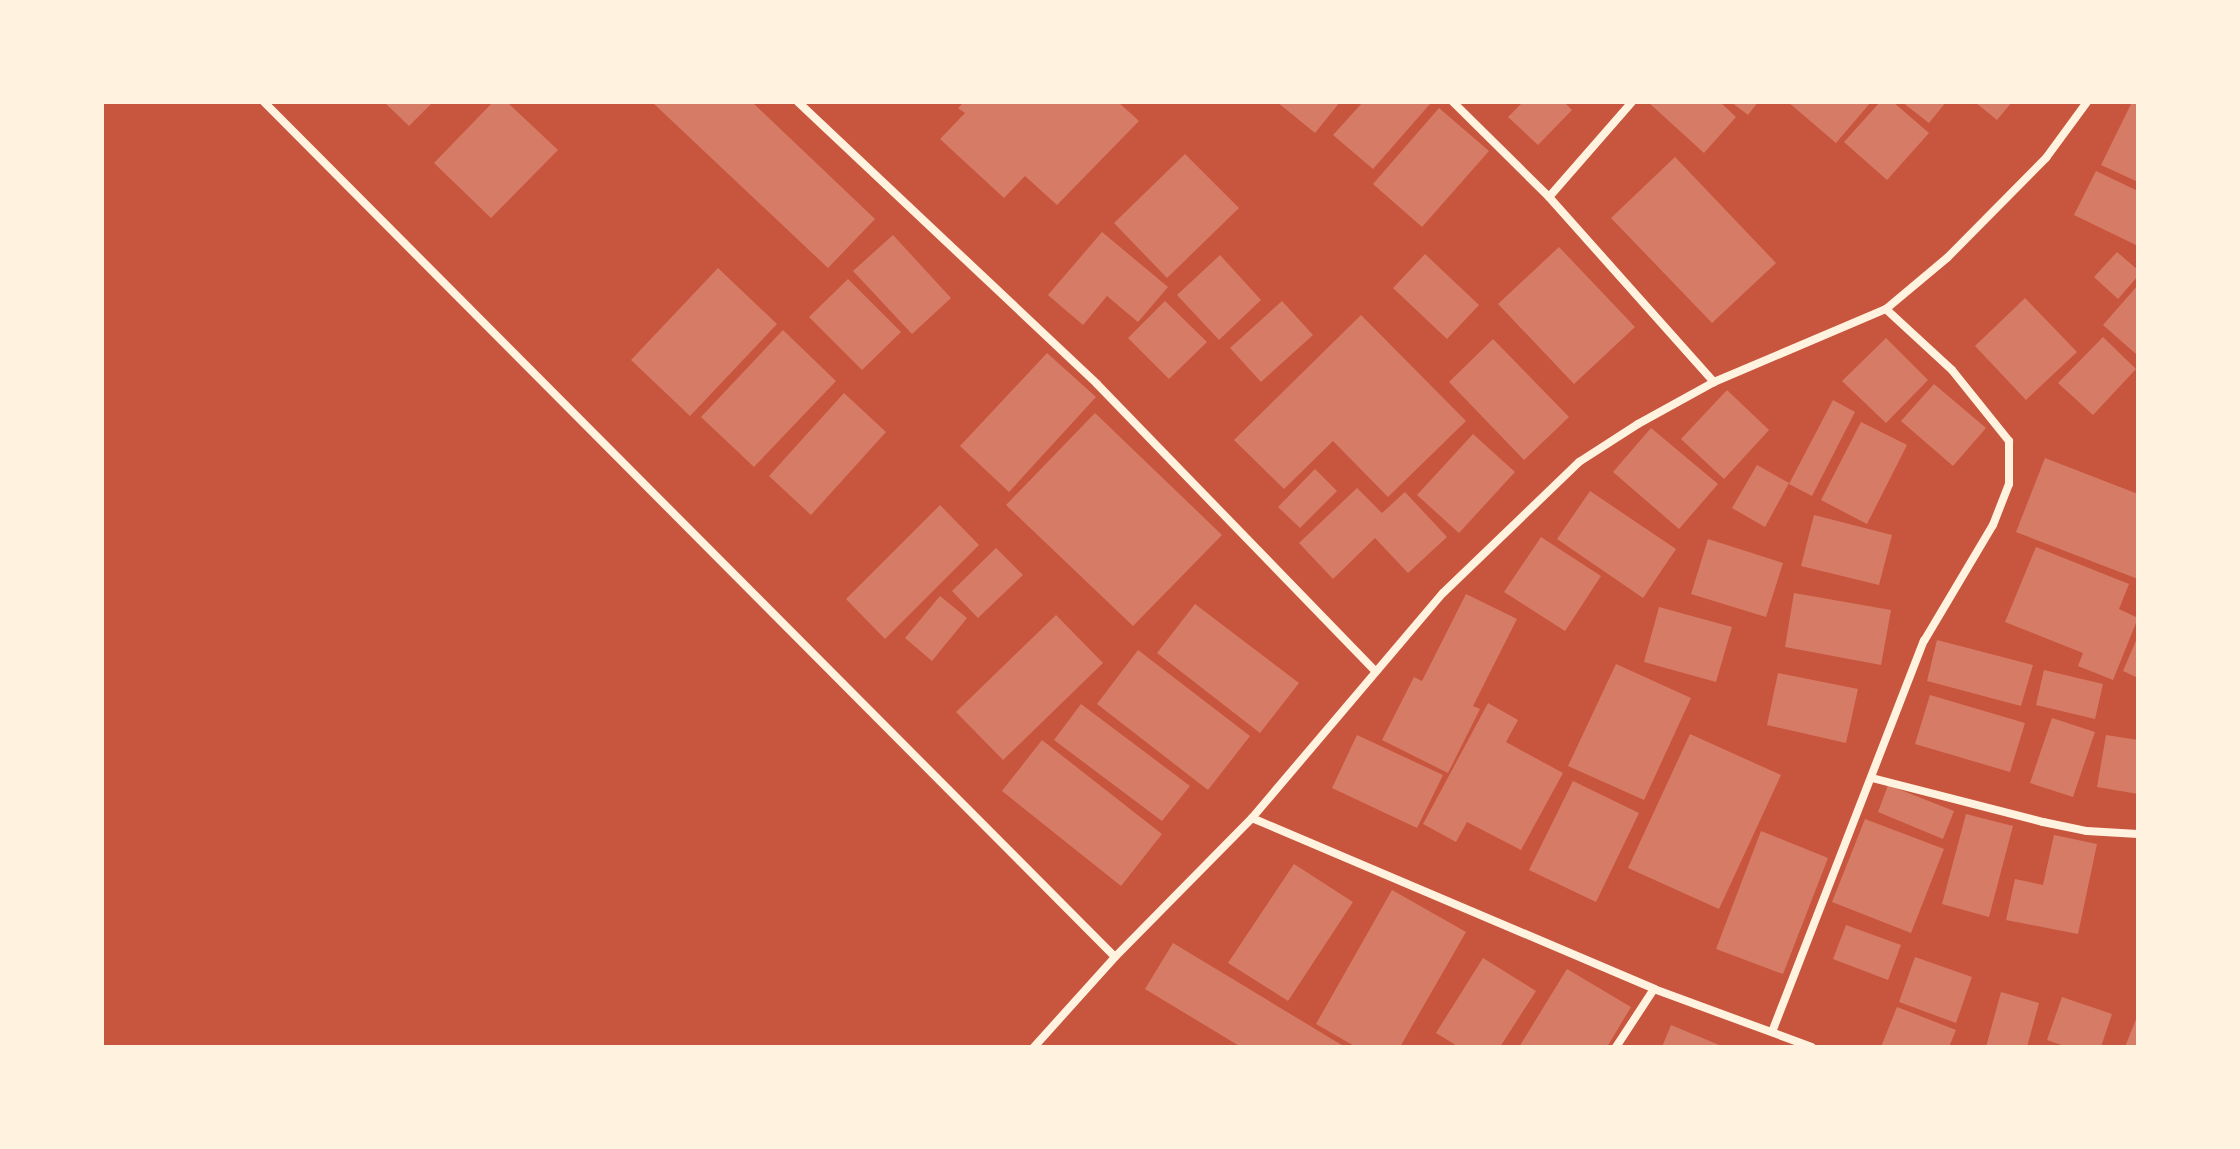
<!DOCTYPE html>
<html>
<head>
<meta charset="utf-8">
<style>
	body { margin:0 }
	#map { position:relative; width:2240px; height:1149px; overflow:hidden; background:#c8553d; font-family:"Roboto Serif",serif }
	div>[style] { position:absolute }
	.building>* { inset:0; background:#d67c66 }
	.minor>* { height:8px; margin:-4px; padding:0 4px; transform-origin:4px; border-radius:4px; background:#fff3e0 }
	span { translate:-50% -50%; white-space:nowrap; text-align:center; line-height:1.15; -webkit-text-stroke:6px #fff3e0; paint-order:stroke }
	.frame { position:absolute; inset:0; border:104px solid #fff3e0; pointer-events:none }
</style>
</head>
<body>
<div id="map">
	<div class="building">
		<div style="clip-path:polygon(384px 102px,433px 102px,409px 126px)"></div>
		<div style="clip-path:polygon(493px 102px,507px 102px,558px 150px,491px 218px,434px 163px)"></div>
		<div style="clip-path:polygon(652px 102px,752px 102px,875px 219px,828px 268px)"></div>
		<div style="clip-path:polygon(964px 102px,1118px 102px,1139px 121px,1057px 205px,1025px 176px,1004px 198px,940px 139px,965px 113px,958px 108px)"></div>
		<div style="clip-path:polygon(1277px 102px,1340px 102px,1315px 133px)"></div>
		<div style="clip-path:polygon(1363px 102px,1430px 104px,1373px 169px,1333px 135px)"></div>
		<div style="clip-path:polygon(1523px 102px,1564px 102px,1572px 110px,1538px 145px,1508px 117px)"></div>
		<div style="clip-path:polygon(1648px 102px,1720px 102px,1736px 117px,1704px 153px)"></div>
		<div style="clip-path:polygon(1731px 102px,1758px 102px,1748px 115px)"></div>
		<div style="clip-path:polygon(1788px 102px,1871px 102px,1836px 143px)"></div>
		<div style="clip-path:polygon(1880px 102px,1893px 102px,1929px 133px,1887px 180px,1844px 142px)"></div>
		<div style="clip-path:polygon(1902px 102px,1946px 102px,1929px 123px)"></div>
		<div style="clip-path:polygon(1975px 102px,2012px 102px,1997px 120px)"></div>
		<div style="clip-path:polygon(2132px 102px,2138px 104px,2138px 182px,2101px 165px)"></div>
		<div style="clip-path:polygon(1439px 108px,1489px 151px,1422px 227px,1373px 184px)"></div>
		<div style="clip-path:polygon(1185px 154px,1239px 208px,1167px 278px,1114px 223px)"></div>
		<div style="clip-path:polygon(1675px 157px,1776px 263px,1712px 323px,1611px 218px)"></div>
		<div style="clip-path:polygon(2096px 171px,2138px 191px,2138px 246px,2074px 215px)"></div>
		<div style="clip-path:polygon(1102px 232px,1168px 287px,1138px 322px,1107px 296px,1083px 325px,1048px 295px)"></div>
		<div style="clip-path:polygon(893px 235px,951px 298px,912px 334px,853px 271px)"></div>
		<div style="clip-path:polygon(1559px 247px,1635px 327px,1574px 384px,1498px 304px)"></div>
		<div style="clip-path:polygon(2117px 252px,2138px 270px,2138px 276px,2118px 299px,2094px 277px)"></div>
		<div style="clip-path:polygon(1425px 254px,1479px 305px,1447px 339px,1393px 288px)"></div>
		<div style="clip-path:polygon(1220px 255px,1261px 300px,1219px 340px,1177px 295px)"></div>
		<div style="clip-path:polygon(718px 268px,777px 324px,690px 416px,631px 360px)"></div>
		<div style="clip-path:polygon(848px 279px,901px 332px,862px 370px,809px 317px)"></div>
		<div style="clip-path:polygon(2138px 285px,2138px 352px,2136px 354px,2103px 325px)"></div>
		<div style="clip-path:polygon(2025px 298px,2077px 352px,2026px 400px,1975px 346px)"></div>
		<div style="clip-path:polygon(1165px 301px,1207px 342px,1169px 379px,1128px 338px)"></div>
		<div style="clip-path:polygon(1282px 301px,1313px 335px,1261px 382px,1230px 348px)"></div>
		<div style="clip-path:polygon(1361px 315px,1466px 421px,1388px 497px,1333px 441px,1284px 489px,1234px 440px)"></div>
		<div style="clip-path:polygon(783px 330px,836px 381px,754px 467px,701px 417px)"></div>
		<div style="clip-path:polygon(2103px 337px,2136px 369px,2093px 415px,2058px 383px)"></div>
		<div style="clip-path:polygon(1886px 338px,1928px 380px,1886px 423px,1842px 381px)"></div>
		<div style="clip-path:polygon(1493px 339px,1569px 417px,1524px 460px,1449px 382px)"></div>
		<div style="clip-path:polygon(1047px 353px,1096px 397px,1009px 492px,960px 446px)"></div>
		<div style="clip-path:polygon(1934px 384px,1986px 428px,1953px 466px,1901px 421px)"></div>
		<div style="clip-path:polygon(1727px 390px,1769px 430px,1724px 479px,1681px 439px)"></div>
		<div style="clip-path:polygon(844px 393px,886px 432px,811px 515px,769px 476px)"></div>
		<div style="clip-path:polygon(1833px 400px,1855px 412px,1812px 496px,1789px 484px)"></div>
		<div style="clip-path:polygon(1095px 413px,1222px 535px,1133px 626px,1006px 505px)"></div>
		<div style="clip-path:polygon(1861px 422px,1907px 445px,1867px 524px,1821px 500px)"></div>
		<div style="clip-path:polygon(1651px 428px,1718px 484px,1679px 529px,1613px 472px)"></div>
		<div style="clip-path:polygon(1473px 434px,1515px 472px,1459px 533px,1417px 495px)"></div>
		<div style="clip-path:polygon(2045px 458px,2138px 494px,2138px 579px,2016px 532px)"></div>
		<div style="clip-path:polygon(1757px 465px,1789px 483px,1765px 527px,1732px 508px)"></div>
		<div style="clip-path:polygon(1315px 469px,1337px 491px,1300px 528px,1278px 507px)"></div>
		<div style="clip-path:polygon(1357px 488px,1382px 513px,1405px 492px,1447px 537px,1408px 573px,1375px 538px,1333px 579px,1299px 543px)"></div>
		<div style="clip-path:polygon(1590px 491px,1676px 549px,1643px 598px,1557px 539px)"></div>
		<div style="clip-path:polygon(940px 505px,979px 545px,885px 639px,846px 599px)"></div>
		<div style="clip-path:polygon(1814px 515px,1892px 535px,1879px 585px,1801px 566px)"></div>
		<div style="clip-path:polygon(1541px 537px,1601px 576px,1565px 631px,1504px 592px)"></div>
		<div style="clip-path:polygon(1708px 539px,1783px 563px,1766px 617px,1691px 594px)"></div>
		<div style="clip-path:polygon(2036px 547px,2129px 584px,2119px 609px,2138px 618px,2113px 680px,2078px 666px,2083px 653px,2005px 622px)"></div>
		<div style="clip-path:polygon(996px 548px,1023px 575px,978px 618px,952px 591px)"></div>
		<div style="clip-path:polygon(1794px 593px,1891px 610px,1881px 665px,1785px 647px)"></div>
		<div style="clip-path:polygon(1466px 594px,1517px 619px,1473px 706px,1480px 709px,1448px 773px,1382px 740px,1414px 677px,1422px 681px)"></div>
		<div style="clip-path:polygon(940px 596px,967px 618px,932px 661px,905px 638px)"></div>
		<div style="clip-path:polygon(1195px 604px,1299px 683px,1260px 733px,1157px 653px)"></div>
		<div style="clip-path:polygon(1659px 607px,1732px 627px,1716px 682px,1644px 662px)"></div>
		<div style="clip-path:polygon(1056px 615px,1103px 663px,1003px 760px,956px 712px)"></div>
		<div style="clip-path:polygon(2138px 636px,2138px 678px,2123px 671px)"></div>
		<div style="clip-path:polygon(1937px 640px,2033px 665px,2021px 706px,1927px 681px)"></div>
		<div style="clip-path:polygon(1138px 650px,1250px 736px,1208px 790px,1097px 704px)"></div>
		<div style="clip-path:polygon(1616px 664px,1691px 698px,1644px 800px,1568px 766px)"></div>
		<div style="clip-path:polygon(2044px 670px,2103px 684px,2095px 719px,2036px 705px)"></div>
		<div style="clip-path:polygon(1778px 673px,1858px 689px,1846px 743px,1767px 725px)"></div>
		<div style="clip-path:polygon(1930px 695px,2025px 723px,2010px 772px,1915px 744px)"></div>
		<div style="clip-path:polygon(1488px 703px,1518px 720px,1506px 742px,1563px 773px,1521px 850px,1467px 822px,1456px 842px,1423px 824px)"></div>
		<div style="clip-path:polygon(1081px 704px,1190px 786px,1162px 821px,1054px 740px)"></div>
		<div style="clip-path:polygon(2052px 718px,2095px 732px,2073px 797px,2030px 783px)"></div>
		<div style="clip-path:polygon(1690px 734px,1781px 775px,1719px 909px,1628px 868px)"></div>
		<div style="clip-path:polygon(1357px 735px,1443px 775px,1417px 828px,1332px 788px)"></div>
		<div style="clip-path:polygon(2106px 735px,2138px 740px,2138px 794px,2097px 787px)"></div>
		<div style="clip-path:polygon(1042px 740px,1162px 834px,1121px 886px,1002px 791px)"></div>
		<div style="clip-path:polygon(1573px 781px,1639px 813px,1596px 902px,1529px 870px)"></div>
		<div style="clip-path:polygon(1888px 785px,1954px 811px,1943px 839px,1878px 812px)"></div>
		<div style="clip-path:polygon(1966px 814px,2013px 826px,1989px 917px,1942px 904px)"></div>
		<div style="clip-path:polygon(1865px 819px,1944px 849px,1911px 933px,1832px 902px)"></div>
		<div style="clip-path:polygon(1761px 831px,1828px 858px,1783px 974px,1716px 949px)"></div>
		<div style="clip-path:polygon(2054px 835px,2097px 844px,2078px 934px,2006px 920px,2015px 879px,2043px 885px)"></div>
		<div style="clip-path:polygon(1294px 864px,1353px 902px,1288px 1001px,1228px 963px)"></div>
		<div style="clip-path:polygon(1392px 890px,1466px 932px,1400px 1047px,1356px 1047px,1316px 1024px)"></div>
		<div style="clip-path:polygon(1846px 925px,1901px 945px,1888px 980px,1833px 959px)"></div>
		<div style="clip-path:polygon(1173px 943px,1345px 1047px,1241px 1047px,1145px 989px)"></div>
		<div style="clip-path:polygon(1915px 957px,1972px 977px,1956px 1023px,1899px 1002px)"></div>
		<div style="clip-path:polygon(1483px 958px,1536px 991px,1500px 1047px,1459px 1047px,1436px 1033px)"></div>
		<div style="clip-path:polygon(1567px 969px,1631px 1007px,1607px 1047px,1519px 1047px)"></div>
		<div style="clip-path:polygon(2001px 992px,2039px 1003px,2027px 1047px,1986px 1047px)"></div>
		<div style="clip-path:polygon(2062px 997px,2112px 1014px,2101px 1047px,2067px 1047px,2047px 1040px)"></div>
		<div style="clip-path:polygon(1897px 1007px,1956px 1030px,1949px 1047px,1881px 1047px)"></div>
		<div style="clip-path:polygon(2138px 1014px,2138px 1047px,2125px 1047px)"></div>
		<div style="clip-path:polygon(1671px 1025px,1724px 1047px,1662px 1047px)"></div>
	</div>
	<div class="minor">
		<div style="left:264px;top:102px;width:1206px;rotate:45.13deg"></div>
		<div style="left:798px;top:102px;width:411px;rotate:43.3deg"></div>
		<div style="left:1097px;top:384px;width:398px;rotate:45.9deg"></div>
		<div style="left:1453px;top:102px;width:135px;rotate:44.7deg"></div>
		<div style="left:1549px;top:197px;width:248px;rotate:48.3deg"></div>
		<div style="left:1549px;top:197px;width:126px;rotate:-48.9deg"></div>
		<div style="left:1872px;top:778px;width:177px;rotate:14.4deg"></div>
		<div style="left:2043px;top:822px;width:45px;rotate:11.6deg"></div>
		<div style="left:2087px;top:831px;width:51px;rotate:3.4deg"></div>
		<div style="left:1252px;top:818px;width:437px;rotate:23deg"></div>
		<div style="left:1654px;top:989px;width:168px;rotate:20.2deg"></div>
		<div style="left:1772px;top:1032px;width:420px;rotate:-68.8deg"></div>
		<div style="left:1924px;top:641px;width:135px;rotate:-59.3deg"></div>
		<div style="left:1993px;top:525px;width:44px;rotate:-68.7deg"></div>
		<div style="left:2009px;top:484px;width:43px;rotate:-90deg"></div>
		<div style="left:2009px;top:441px;width:91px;rotate:-128.8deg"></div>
		<div style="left:1952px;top:370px;width:90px;rotate:-137.3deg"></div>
		<div style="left:1034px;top:1047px;width:121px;rotate:-48deg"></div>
		<div style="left:1115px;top:957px;width:195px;rotate:-45.4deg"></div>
		<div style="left:1252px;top:818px;width:295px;rotate:-49.7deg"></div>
		<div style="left:1443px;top:593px;width:189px;rotate:-43.9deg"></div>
		<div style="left:1579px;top:462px;width:70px;rotate:-32.8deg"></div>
		<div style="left:1638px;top:424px;width:87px;rotate:-28.9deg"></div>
		<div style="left:1714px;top:382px;width:187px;rotate:-23deg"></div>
		<div style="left:1886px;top:309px;width:80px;rotate:-39.9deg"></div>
		<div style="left:1947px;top:258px;width:141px;rotate:-45.3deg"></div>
		<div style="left:2046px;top:158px;width:69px;rotate:-53.8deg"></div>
		<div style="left:1616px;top:1047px;width:69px;rotate:-56.8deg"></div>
	</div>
	<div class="frame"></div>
</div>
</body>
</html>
